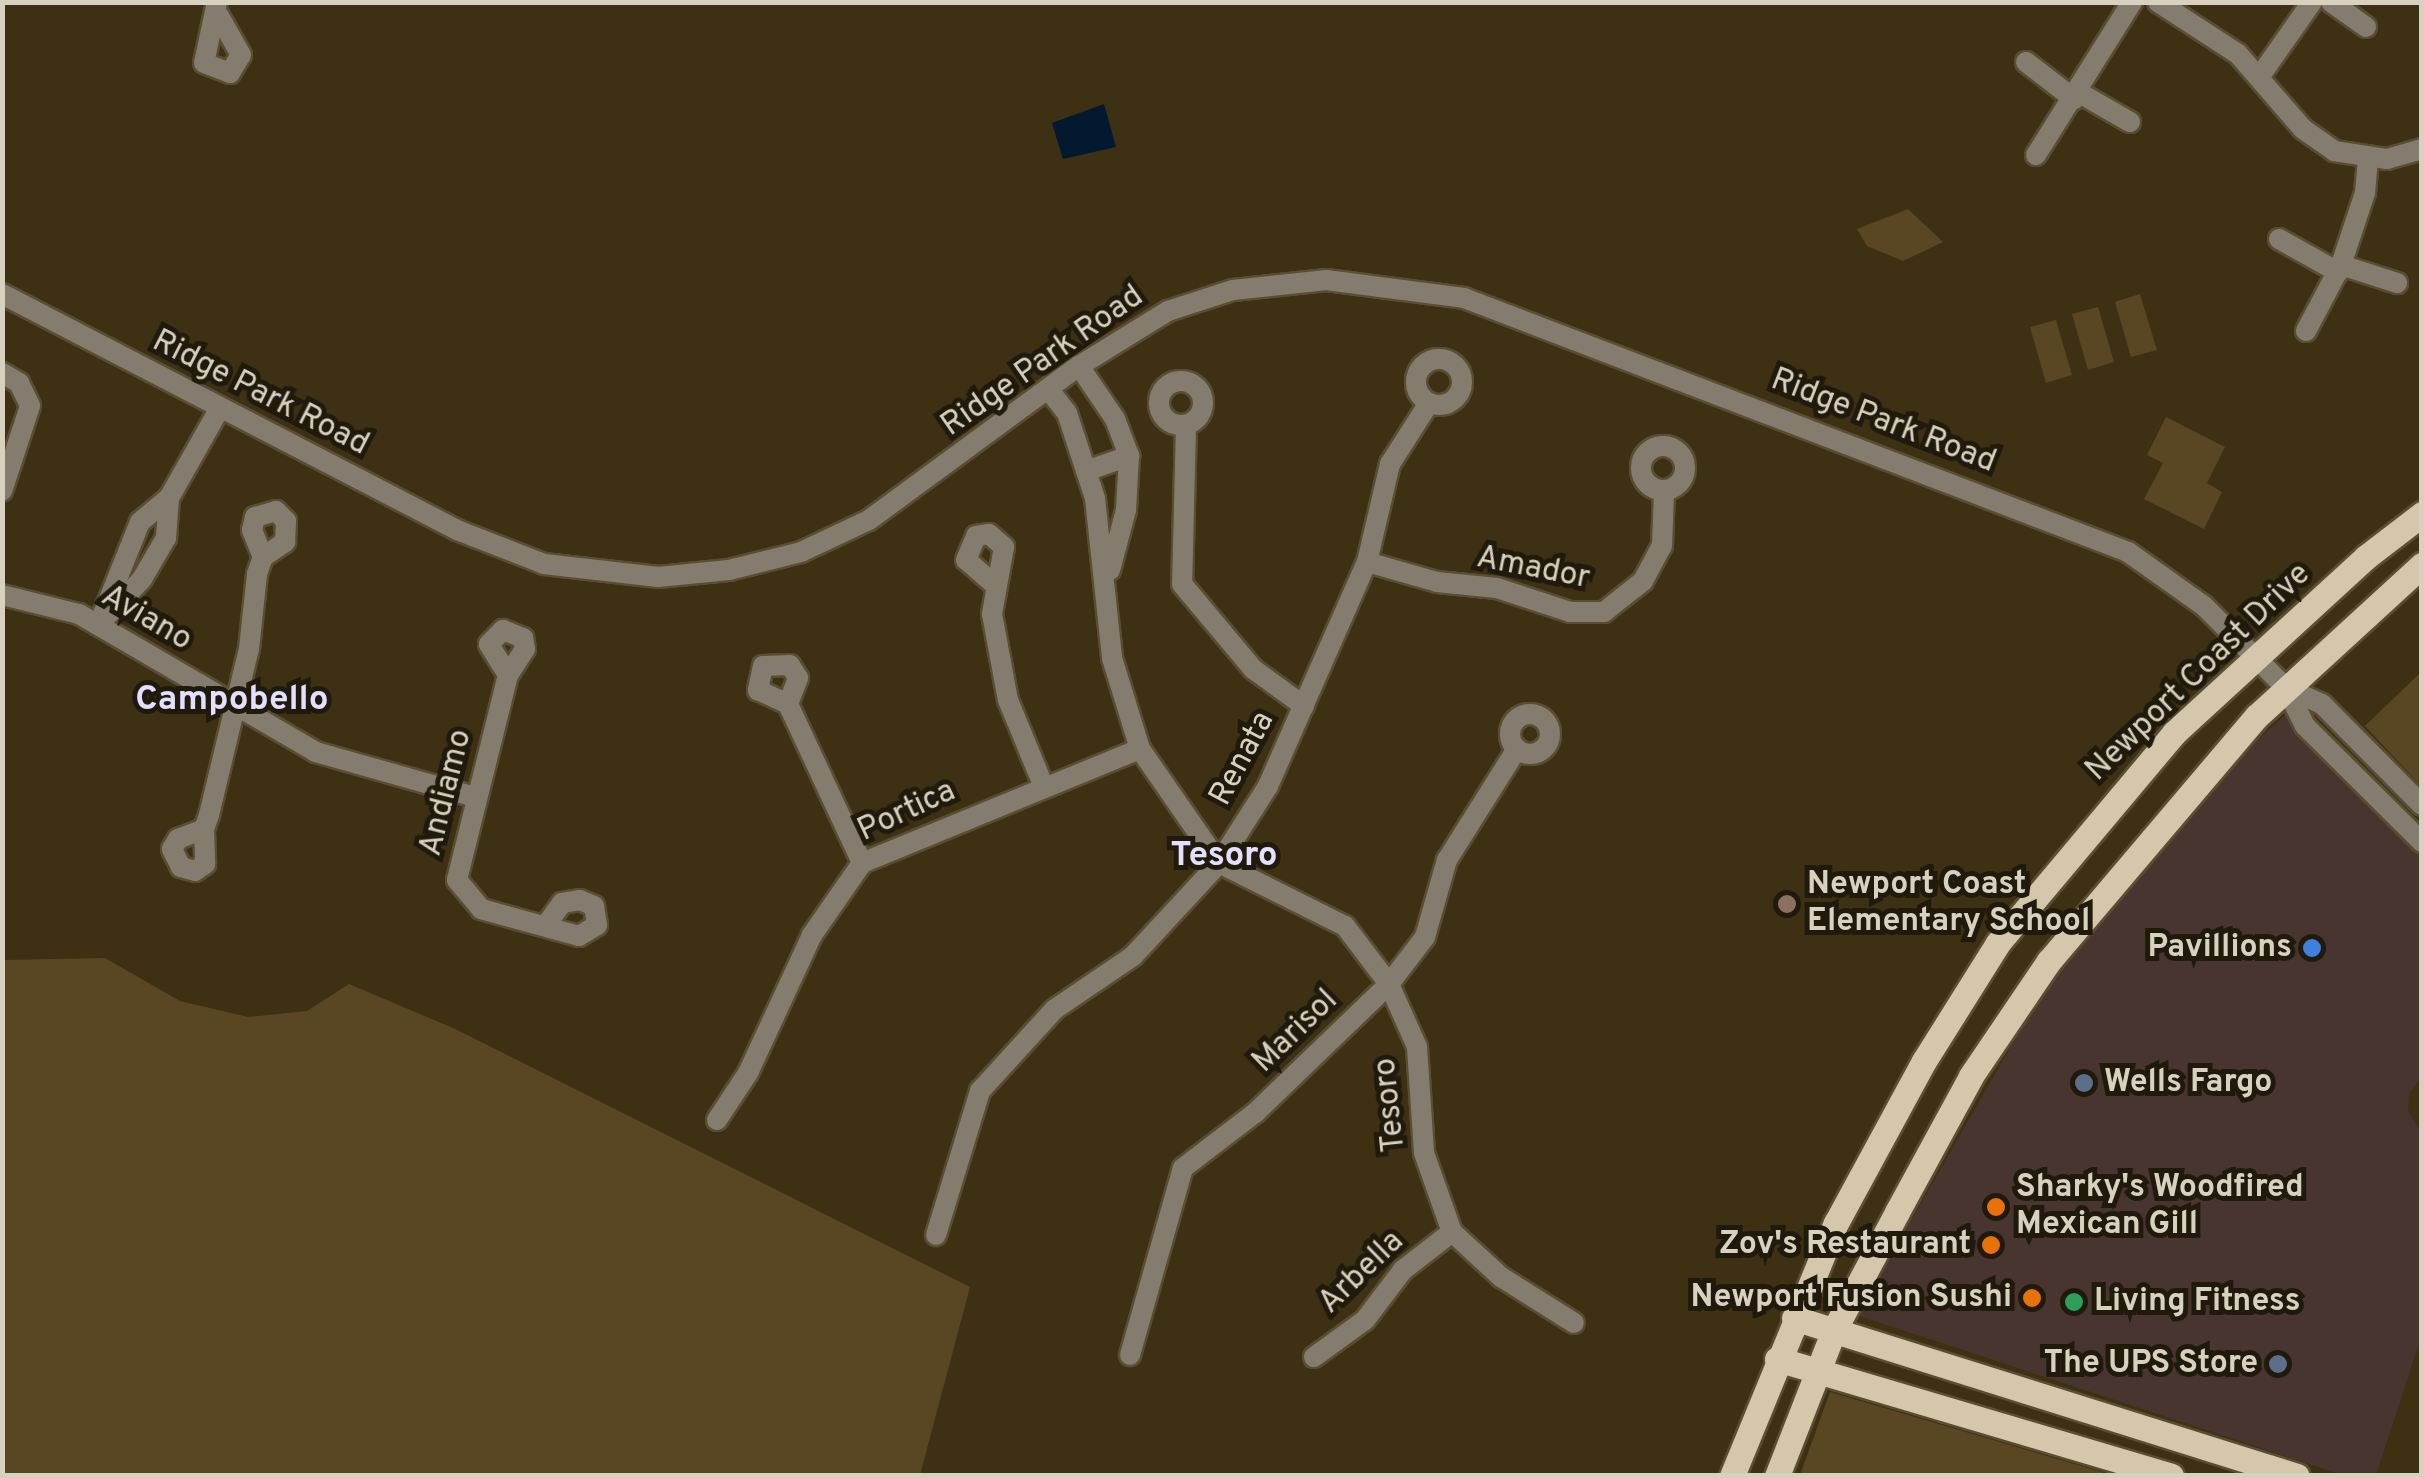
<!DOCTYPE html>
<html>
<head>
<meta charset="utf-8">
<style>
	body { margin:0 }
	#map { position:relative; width:2424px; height:1478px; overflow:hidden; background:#3e3113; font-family:Overpass,sans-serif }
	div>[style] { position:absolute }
	.commercial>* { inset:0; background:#493530 }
	.green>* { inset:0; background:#584722 }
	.water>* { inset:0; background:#031930 }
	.roads { filter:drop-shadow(2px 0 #5a4e32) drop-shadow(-2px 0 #5a4e32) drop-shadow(0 2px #5a4e32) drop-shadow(0 -2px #5a4e32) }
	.minor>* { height:20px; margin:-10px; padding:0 10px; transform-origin:10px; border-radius:10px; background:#847d6f }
	.minor>.ring { margin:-10px; padding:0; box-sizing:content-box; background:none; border:20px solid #847d6f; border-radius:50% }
	.major>* { height:25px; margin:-12.5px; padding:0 12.5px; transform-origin:12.5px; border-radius:12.5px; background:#d5c7ab }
	.dots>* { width:28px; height:28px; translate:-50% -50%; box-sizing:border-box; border:5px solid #201a0d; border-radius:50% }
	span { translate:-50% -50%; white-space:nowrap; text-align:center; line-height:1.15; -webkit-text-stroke:10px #201a0d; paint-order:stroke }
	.street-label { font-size:32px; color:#d9d1c0 }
	.poi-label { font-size:32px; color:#d9d1c0; font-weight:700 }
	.left { translate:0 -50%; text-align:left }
	.right { translate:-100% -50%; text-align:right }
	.neighbourhood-label { font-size:35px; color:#e3dffd; font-weight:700 }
	.frame { position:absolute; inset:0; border:5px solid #d9d1c0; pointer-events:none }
</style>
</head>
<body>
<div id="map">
	<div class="commercial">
		<div style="clip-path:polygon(2286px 714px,2421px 851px,2421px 1079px,2409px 1093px,2408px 1110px,2421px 1133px,2421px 1337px,2376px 1475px,2343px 1475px,1857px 1315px,2017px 1036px,2131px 857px)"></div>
	</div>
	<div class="green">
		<div style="clip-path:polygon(1908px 209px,1943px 242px,1903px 261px,1867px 246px,1857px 229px)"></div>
		<div style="clip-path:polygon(2140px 294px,2157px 350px,2131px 357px,2115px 302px)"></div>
		<div style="clip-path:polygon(2098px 307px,2114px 362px,2088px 370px,2072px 314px)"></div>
		<div style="clip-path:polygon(2056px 320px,2072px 375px,2046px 383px,2030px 327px)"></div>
		<div style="clip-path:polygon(2166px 417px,2225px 447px,2207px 483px,2222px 492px,2204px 529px,2144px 499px,2163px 463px,2147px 455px)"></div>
		<div style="clip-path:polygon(2421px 672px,2421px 786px,2365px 726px)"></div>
		<div style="clip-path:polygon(105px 958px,180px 1001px,248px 1017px,307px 1011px,349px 984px,453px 1028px,970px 1287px,920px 1475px,3px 1475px,3px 960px)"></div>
		<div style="clip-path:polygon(1830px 1392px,2112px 1475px,1800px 1475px)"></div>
	</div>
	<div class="water">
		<div style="clip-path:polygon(1104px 104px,1116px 147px,1063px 159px,1052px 123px)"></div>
	</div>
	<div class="roads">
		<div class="minor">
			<div style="left:217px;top:2px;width:62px;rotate:102deg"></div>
			<div style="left:204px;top:63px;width:28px;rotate:21deg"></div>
			<div style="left:230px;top:73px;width:21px;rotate:-59deg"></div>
			<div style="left:241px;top:55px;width:45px;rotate:-119.4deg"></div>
			<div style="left:2158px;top:2px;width:95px;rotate:33deg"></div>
			<div style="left:2238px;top:54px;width:99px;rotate:49.1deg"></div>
			<div style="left:2303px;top:129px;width:38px;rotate:35deg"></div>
			<div style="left:2334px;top:151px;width:54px;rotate:8.6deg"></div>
			<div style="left:2387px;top:159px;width:36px;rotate:-16deg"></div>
			<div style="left:2331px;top:2px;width:43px;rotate:35.5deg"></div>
			<div style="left:2026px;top:62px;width:61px;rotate:37.6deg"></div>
			<div style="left:2260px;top:76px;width:90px;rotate:-54.9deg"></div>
			<div style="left:2078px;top:92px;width:60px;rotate:30deg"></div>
			<div style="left:2036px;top:155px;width:181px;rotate:-57.9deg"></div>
			<div style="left:2279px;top:239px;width:68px;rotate:29.2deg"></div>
			<div style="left:2341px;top:265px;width:59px;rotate:17.8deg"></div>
			<div style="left:2px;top:294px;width:513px;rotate:27.41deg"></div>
			<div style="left:457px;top:530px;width:93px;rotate:21.3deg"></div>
			<div style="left:544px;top:564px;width:115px;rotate:6.5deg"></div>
			<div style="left:658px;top:577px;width:71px;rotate:-5.6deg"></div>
			<div style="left:729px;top:570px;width:74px;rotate:-14deg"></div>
			<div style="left:801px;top:552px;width:75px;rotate:-25.2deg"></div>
			<div style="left:869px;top:520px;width:260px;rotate:-36.3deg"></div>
			<div style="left:1079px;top:366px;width:105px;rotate:-31.7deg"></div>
			<div style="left:1168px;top:311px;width:68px;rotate:-17.9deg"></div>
			<div style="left:1233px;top:290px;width:94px;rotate:-6.1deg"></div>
			<div style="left:1326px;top:280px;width:139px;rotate:7.4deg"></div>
			<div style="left:1464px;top:298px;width:711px;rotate:20.93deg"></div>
			<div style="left:2128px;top:552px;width:93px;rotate:35.4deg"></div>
			<div style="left:2204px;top:606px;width:116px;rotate:45deg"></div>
			<div style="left:2286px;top:688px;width:42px;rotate:63.4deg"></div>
			<div style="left:2305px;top:726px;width:165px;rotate:44.8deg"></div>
			<div style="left:2306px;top:331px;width:75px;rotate:-62.1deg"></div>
			<div style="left:2341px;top:265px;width:76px;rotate:-71.6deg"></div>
			<div style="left:2365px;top:193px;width:34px;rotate:-85deg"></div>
			<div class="ring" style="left:1416px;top:359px;width:26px;height:26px"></div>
			<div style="left:1079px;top:366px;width:64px;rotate:55.8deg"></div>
			<div style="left:1115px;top:419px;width:40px;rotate:69deg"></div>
			<div style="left:1129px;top:456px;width:54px;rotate:93.2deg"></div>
			<div style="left:1126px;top:510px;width:62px;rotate:104.9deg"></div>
			<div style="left:2px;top:373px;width:20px;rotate:30deg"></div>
			<div style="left:19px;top:383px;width:25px;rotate:64deg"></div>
			<div style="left:30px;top:406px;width:89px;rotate:108.2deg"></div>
			<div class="ring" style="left:1159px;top:381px;width:24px;height:24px"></div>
			<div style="left:1049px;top:390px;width:29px;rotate:52deg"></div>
			<div style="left:1067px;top:413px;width:89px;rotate:71.8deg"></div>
			<div style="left:1095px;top:498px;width:161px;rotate:83.9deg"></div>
			<div style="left:1112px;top:658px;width:95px;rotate:72.9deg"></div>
			<div style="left:1140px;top:749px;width:139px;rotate:55.3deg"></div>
			<div style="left:1219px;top:863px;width:141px;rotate:26.6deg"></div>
			<div style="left:1345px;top:926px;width:73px;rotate:52.8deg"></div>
			<div style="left:1389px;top:984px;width:69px;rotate:66deg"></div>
			<div style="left:1417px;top:1047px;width:106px;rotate:86.2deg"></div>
			<div style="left:1424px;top:1153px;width:84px;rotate:70.5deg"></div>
			<div style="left:1452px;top:1232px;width:67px;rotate:42.6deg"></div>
			<div style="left:1501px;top:1277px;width:86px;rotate:32.2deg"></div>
			<div style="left:1186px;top:425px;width:159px;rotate:91.4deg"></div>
			<div style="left:1182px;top:584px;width:111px;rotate:50.1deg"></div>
			<div style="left:1253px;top:669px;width:63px;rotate:36deg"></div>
			<div class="ring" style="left:1641px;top:446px;width:24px;height:24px"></div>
			<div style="left:1086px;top:471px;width:46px;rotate:-19.2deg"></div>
			<div style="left:1367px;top:562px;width:73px;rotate:15.9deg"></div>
			<div style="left:1437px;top:582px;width:60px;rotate:5.7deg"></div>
			<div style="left:1497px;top:588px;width:77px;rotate:18.2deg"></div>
			<div style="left:1570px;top:612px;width:34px"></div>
			<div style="left:1604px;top:612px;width:50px;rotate:-38.5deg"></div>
			<div style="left:1643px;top:581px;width:40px;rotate:-62deg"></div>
			<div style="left:1662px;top:546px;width:55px;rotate:-87.9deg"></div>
			<div style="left:995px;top:585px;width:38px;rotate:-139deg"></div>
			<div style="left:966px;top:560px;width:26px;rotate:-67deg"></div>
			<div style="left:976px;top:536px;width:13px;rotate:-9deg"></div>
			<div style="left:989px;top:534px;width:20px;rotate:41deg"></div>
			<div style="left:1004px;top:547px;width:68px;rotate:100.2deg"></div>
			<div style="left:992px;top:614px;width:87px;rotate:79.5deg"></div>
			<div style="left:1008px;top:700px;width:92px;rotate:67.6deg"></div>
			<div style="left:2px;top:595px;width:79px;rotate:13.9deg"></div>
			<div style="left:79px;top:614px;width:274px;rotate:30.2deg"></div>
			<div style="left:316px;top:752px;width:165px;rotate:15.8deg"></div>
			<div style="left:109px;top:614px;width:48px;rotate:-46.7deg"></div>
			<div style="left:142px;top:579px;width:48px;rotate:-59.7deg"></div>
			<div style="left:166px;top:538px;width:40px;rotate:-85.7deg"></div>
			<div style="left:99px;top:624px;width:110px;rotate:-68.1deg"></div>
			<div style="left:140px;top:522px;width:38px;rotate:-40deg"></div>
			<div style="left:169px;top:498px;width:103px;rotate:-60.5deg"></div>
			<div style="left:508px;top:675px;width:36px;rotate:-122deg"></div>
			<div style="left:489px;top:644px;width:20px;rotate:-45deg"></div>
			<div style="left:503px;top:630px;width:22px;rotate:22deg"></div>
			<div style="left:523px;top:638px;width:11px;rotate:80deg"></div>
			<div style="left:525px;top:649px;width:31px;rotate:123deg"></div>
			<div style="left:508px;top:675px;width:211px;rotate:104deg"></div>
			<div style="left:457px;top:880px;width:38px;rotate:50deg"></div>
			<div style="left:481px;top:909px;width:102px;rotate:15.4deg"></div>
			<div style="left:579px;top:936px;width:21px;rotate:-31deg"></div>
			<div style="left:597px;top:925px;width:19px;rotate:-99deg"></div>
			<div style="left:594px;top:906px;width:15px;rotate:-157deg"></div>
			<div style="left:580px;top:900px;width:18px;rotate:171deg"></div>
			<div style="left:562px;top:903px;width:24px;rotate:126deg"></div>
			<div style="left:2286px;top:688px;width:39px;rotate:24deg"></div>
			<div style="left:2322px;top:704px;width:142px;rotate:45.3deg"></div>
			<div style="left:788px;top:704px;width:28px;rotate:-69deg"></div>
			<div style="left:798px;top:678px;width:15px;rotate:-122deg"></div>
			<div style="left:790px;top:665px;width:27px;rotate:178deg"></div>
			<div style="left:763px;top:666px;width:25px;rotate:102deg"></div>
			<div style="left:758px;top:690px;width:33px;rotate:25deg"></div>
			<div style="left:788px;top:704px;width:175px;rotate:65deg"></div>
			<div class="ring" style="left:1510px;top:714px;width:20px;height:20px"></div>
			<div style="left:204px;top:829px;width:35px;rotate:88deg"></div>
			<div style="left:205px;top:864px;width:12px;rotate:145deg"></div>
			<div style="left:195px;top:871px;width:15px;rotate:-164deg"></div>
			<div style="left:181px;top:867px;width:20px;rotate:-117deg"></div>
			<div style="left:172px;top:849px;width:12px;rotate:-59deg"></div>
			<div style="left:178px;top:839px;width:28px;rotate:-21deg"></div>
			<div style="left:204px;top:829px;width:15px;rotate:-70deg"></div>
			<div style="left:209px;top:815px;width:171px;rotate:-76.5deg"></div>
			<div style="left:249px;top:649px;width:75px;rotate:-83.9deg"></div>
			<div style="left:257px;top:574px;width:18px;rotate:-71deg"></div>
			<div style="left:263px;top:557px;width:27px;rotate:-34deg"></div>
			<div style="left:285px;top:542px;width:21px;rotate:-87deg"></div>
			<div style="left:286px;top:521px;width:14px;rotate:-135deg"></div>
			<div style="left:276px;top:511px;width:22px;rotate:164deg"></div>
			<div style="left:255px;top:517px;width:13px;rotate:103deg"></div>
			<div style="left:252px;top:530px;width:29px;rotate:68deg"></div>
			<div style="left:717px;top:1120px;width:56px;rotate:-56.6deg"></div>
			<div style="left:748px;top:1073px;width:152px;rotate:-65.1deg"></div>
			<div style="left:812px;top:935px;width:88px;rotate:-55.2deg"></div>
			<div style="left:862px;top:863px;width:300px;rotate:-22.3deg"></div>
			<div style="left:936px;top:1235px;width:151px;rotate:-73deg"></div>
			<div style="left:980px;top:1091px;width:111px;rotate:-47.6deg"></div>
			<div style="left:1055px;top:1009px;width:94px;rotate:-34.2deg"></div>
			<div style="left:1133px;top:956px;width:127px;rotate:-47.2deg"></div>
			<div style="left:1219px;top:863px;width:91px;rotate:-57.5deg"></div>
			<div style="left:1268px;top:786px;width:245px;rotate:-66.2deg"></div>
			<div style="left:1367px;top:562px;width:101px;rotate:-76.8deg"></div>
			<div style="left:1390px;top:464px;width:72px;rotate:-57.4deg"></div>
			<div style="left:1130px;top:1355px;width:194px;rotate:-74.2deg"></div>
			<div style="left:1183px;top:1168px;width:91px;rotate:-37.4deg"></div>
			<div style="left:1255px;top:1113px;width:186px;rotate:-43.9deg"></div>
			<div style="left:1389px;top:984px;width:59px;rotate:-52.5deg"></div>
			<div style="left:1425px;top:937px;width:80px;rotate:-74.1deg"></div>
			<div style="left:1447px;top:860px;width:131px;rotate:-57.8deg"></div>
			<div style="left:1314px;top:1357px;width:63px;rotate:-36deg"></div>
			<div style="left:1365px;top:1320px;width:63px;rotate:-52.8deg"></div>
			<div style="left:1403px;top:1270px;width:62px;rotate:-37.8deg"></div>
		</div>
		<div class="major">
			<div style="left:1794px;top:1318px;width:527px;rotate:17.44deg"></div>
			<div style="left:1777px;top:1359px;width:411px;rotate:16.5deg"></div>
			<div style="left:1732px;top:1476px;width:274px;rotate:-67.7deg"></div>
			<div style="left:1836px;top:1223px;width:184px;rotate:-61.5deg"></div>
			<div style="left:1924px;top:1061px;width:139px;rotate:-57.9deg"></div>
			<div style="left:1998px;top:943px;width:274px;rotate:-50deg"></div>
			<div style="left:2174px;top:733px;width:260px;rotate:-42.5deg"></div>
			<div style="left:2366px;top:557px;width:71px;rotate:-37.5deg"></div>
			<div style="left:1777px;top:1476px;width:155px;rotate:-68.7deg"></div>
			<div style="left:1833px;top:1332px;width:136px;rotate:-61.9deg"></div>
			<div style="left:1897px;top:1212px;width:155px;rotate:-61.4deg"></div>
			<div style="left:1971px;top:1076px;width:139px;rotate:-55.9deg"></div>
			<div style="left:2049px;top:961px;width:321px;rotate:-49.7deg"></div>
			<div style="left:2257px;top:716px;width:224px;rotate:-42.5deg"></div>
		</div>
	</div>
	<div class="dots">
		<div style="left:1787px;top:904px;background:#8d6e63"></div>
		<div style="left:2312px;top:948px;background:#3f7fe0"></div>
		<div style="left:2084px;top:1083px;background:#5c6f8a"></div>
		<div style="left:1996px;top:1207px;background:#e8710a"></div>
		<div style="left:1991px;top:1245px;background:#e8710a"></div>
		<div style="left:2032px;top:1298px;background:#e8710a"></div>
		<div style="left:2074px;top:1302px;background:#2e9e5b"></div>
		<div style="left:2278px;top:1364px;background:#5c6f8a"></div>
	</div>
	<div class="street-label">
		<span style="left:1043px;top:362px;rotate:-35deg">Ridge Park Road</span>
		<span style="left:260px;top:394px;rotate:27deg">Ridge Park Road</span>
		<span style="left:1883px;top:422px;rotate:21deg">Ridge Park Road</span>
		<span style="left:1533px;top:569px;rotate:11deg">Amador</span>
		<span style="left:146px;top:619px;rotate:30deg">Aviano</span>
		<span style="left:2199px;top:673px;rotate:-44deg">Newport Coast Drive</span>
		<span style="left:1243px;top:759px;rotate:-62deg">Renata</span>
		<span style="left:447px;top:793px;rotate:-76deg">Andiamo</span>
		<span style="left:907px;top:812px;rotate:-25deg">Portica</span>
		<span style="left:1296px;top:1032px;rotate:-44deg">Marisol</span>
		<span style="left:1391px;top:1105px;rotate:-96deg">Tesoro</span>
		<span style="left:1362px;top:1273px;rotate:-44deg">Arbella</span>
	</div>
	<div class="poi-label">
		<span class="left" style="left:1807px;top:904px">Newport Coast<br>Elementary School</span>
		<span class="right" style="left:2292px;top:948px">Pavillions</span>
		<span class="left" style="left:2104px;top:1083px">Wells Fargo</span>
		<span class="left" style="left:2016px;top:1207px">Sharky's Woodfired<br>Mexican Gill</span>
		<span class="right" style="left:1971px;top:1245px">Zov's Restaurant</span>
		<span class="right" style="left:2012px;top:1298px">Newport Fusion Sushi</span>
		<span class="left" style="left:2094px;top:1302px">Living Fitness</span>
		<span class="right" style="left:2258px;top:1364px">The UPS Store</span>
	</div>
	<div class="neighbourhood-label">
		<span style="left:232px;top:700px">Campobello</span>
		<span style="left:1224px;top:856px">Tesoro</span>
	</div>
	<div class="frame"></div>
</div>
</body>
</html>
